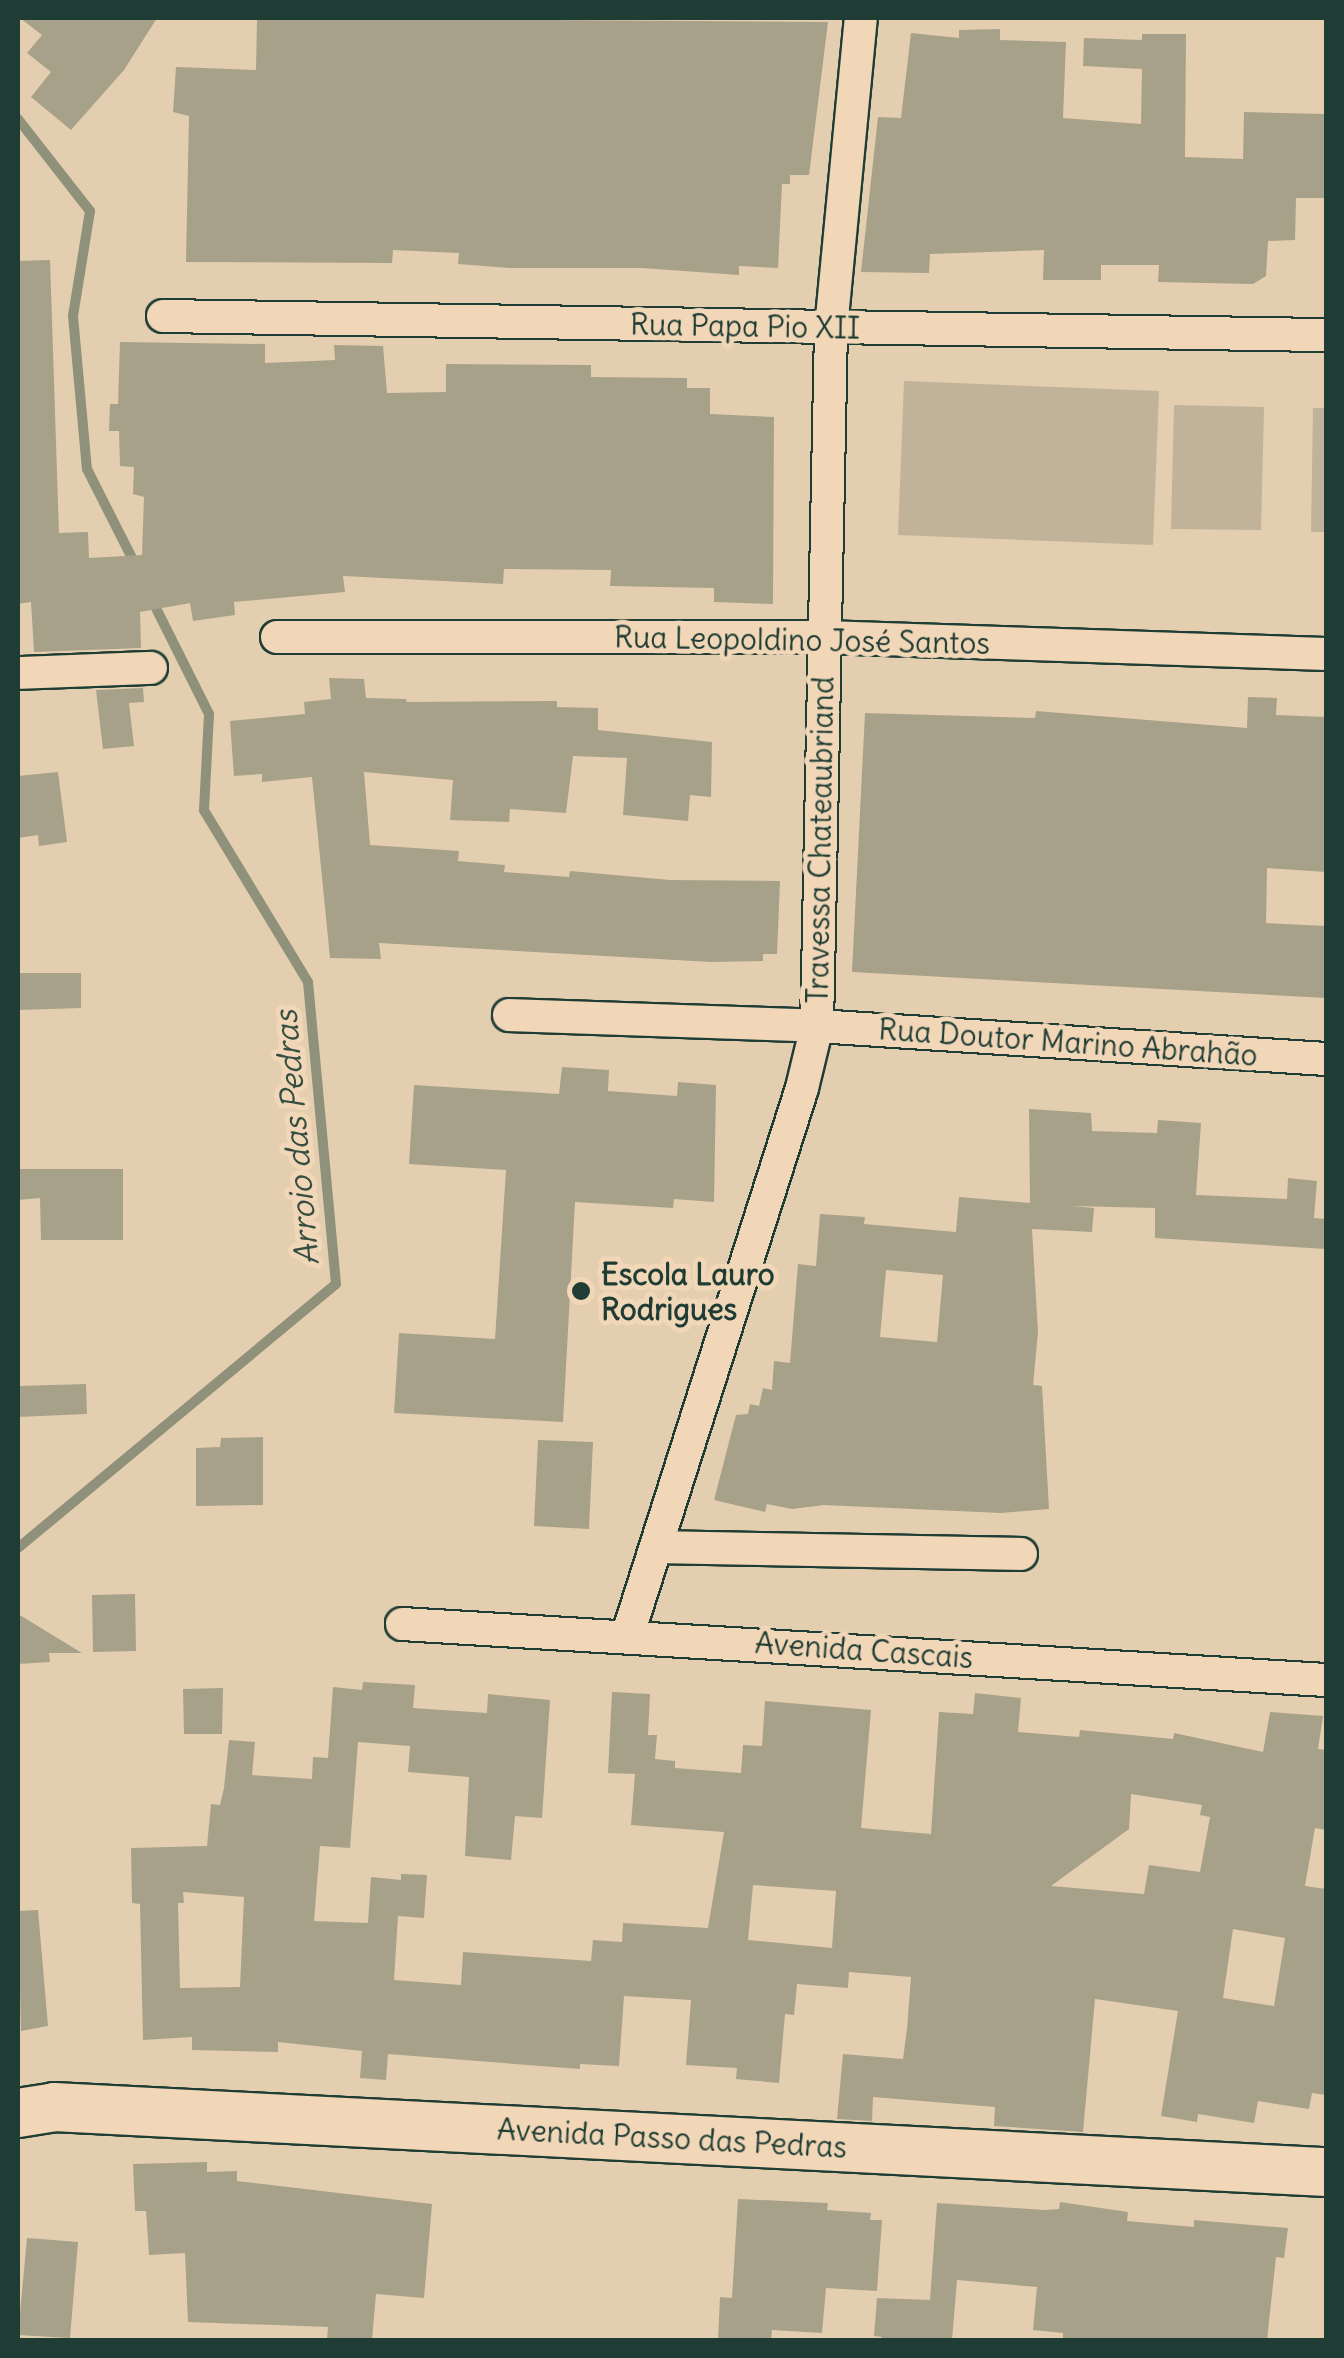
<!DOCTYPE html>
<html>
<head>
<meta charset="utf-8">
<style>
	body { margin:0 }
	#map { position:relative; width:1344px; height:2358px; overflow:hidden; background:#e4ceb0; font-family:Delius,sans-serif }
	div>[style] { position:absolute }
	.green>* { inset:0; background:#c0b399 }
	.stream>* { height:10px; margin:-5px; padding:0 5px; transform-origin:5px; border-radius:5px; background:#90917b }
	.building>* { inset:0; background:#a7a18a }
	.roads { filter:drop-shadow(2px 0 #1f3d34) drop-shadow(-2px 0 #1f3d34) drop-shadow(0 2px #1f3d34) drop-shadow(0 -2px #1f3d34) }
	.street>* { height:32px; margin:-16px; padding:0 16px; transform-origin:16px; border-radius:16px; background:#f1d7b8 }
	.secondary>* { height:48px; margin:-24px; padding:0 24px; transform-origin:24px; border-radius:24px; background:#f1d7b8 }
	.dots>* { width:28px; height:28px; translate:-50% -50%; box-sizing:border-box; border:5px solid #f1d7b8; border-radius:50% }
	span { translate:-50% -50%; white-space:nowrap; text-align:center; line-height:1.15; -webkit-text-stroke:10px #f1d7b8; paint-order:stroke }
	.street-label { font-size:30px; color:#1f3d34 }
	.poi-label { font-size:30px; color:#1f3d34; font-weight:700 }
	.left { translate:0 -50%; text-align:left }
	.water-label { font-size:32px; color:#364e42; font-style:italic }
	.frame { position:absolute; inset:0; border:20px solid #1f3d34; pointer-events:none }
</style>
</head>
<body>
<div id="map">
	<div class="green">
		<div style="clip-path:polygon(904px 381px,1159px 391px,1153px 545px,898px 535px)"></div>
		<div style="clip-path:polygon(1174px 405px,1264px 407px,1261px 530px,1171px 529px)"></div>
		<div style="clip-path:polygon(1313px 408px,1326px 408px,1326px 532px,1311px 532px)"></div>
	</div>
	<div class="stream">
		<div style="left:18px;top:119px;width:117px;rotate:52deg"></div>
		<div style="left:90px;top:211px;width:106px;rotate:99.2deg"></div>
		<div style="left:73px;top:316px;width:154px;rotate:84.8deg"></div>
		<div style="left:87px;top:469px;width:106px;rotate:63.2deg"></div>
		<div style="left:18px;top:1548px;width:413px;rotate:-39.7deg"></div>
		<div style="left:336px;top:1284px;width:303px;rotate:-95.3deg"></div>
		<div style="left:308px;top:982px;width:201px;rotate:-121.2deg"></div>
		<div style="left:204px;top:810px;width:96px;rotate:-87deg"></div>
		<div style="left:209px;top:714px;width:130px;rotate:-116.6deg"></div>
	</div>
	<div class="building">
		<div style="clip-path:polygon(20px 18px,157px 18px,124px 70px,71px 130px,31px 97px,51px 72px,27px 53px,42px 35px)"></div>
		<div style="clip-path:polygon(257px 18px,828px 22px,809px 175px,790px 175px,790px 184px,782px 184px,778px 268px,739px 266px,739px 275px,642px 268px,510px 268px,458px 264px,459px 253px,393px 250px,392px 263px,186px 262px,189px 116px,173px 112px,176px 67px,256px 70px)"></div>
		<div style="clip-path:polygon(1000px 29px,1000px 40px,1066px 42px,1063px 118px,1141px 124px,1142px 69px,1083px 66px,1084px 38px,1142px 40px,1142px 34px,1186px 34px,1185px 157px,1243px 159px,1244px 112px,1326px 114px,1326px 198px,1296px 198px,1295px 240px,1268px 241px,1266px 276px,1253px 284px,1158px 282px,1159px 265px,1101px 265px,1101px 280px,1043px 280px,1044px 250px,930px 254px,929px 273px,861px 272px,878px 117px,901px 118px,911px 33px,959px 38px,959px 30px)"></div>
		<div style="clip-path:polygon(50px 260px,59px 533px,88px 532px,89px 558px,142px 555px,144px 497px,133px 494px,134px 467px,120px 466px,119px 431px,109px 431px,110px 404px,118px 404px,120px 342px,265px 344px,265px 363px,335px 360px,334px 345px,383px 346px,387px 393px,446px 392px,446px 364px,591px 365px,591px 377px,687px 378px,687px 388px,710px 388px,710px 414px,774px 417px,773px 604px,714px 602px,714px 588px,610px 586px,611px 570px,504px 569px,503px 584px,343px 576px,345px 592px,234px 602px,235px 615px,193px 621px,190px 603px,140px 612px,141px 648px,34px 652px,31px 602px,18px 604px,18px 261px)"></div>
		<div style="clip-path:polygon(329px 678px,364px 679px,366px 698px,406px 699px,407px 702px,557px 701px,557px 707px,598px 708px,598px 730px,712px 742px,711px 797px,690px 795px,688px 821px,623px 815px,627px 758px,573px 756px,566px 813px,510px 809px,509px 822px,450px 820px,453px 780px,364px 772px,370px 845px,459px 851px,458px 861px,505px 865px,504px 872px,569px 877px,570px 871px,670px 880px,780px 881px,777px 954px,763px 954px,763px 961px,711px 962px,379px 943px,381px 959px,330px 958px,312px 777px,262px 782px,262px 774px,234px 776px,230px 721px,305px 714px,304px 702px,331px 699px)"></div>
		<div style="clip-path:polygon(143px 688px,144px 702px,129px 703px,134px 746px,103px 749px,96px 690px)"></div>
		<div style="clip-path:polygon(1248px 697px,1277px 698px,1276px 715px,1326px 717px,1326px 872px,1267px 868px,1266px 923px,1326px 926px,1326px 998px,852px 972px,865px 713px,1035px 718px,1036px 711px,1247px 728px)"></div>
		<div style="clip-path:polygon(58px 772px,67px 842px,39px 846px,38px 835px,18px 838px,18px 776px)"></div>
		<div style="clip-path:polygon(18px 973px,81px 973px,81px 1008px,18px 1010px)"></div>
		<div style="clip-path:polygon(562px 1067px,609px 1070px,608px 1091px,677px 1096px,678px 1082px,716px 1085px,714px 1202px,674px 1199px,673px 1208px,575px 1202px,563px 1422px,394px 1413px,399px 1333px,495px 1339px,506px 1170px,409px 1164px,414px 1085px,559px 1094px)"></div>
		<div style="clip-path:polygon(evenodd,1029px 1109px,1091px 1113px,1092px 1131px,1157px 1133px,1158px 1120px,1201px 1123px,1196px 1195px,1287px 1199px,1288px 1178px,1317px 1181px,1314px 1218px,1326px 1219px,1326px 1249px,1155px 1238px,1155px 1208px,1071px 1206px,1094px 1208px,1092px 1232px,1032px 1229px,1038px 1332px,1033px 1385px,1042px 1386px,1049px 1509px,1001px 1513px,824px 1505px,792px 1509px,767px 1504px,765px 1512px,714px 1500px,736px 1415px,748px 1414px,750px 1404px,759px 1406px,763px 1388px,772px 1390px,774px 1361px,790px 1363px,798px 1264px,816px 1266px,820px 1214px,865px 1217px,864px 1224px,956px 1232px,959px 1197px,1030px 1203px,1029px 1109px,886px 1270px,943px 1275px,937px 1342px,880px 1337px,886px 1270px)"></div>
		<div style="clip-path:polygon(18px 1169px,123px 1169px,123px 1240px,41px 1240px,40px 1198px,18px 1200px)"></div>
		<div style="clip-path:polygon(86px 1384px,87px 1414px,18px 1417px,18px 1386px)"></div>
		<div style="clip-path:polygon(263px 1437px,263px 1505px,196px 1506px,196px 1448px,220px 1447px,221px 1438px)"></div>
		<div style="clip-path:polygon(538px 1440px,593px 1442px,589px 1529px,534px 1526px)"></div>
		<div style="clip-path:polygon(135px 1594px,136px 1651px,93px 1652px,92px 1595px)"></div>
		<div style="clip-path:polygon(18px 1614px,82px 1653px,49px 1653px,50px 1662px,18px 1664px)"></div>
		<div style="clip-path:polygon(evenodd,363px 1682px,415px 1685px,413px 1708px,487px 1713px,488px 1694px,550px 1700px,542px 1818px,515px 1816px,511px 1860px,465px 1856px,469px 1777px,408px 1772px,410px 1746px,358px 1742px,350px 1848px,320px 1846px,314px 1921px,368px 1923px,371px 1877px,401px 1880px,401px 1874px,427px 1875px,424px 1918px,398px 1916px,394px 1980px,461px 1985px,463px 1952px,591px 1961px,593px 1940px,622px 1942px,623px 1923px,708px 1928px,724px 1832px,631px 1825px,635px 1774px,608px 1773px,612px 1692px,650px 1694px,648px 1735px,657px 1735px,655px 1759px,675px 1761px,675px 1768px,741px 1773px,743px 1745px,762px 1746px,765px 1701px,871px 1710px,861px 1828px,931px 1834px,939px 1712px,973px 1714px,975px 1693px,1021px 1698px,1018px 1732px,1079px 1737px,1080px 1730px,1173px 1739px,1174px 1733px,1263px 1752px,1270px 1712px,1323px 1716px,1318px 1749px,1326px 1750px,1326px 1830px,1315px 1828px,1305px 1886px,1326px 1889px,1326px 2095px,1312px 2093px,1309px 2109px,1258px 2101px,1254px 2123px,1198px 2114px,1197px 2122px,1161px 2116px,1178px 2011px,1095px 1999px,1083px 2132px,994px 2126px,995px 2107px,873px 2097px,872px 2121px,837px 2119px,843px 2054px,903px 2059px,907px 2029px,911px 1977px,849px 1972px,848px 1988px,797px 1984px,794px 2015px,785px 2014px,779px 2083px,736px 2079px,737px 2068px,686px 2065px,691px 2000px,624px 1996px,619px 2066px,580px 2064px,580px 2069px,388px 2054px,386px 2080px,360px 2078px,362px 2051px,278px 2042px,278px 2052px,192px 2050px,192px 2037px,143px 2040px,140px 1904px,132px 1903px,131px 1848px,207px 1846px,211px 1804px,220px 1805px,224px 1788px,229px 1740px,255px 1742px,252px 1775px,312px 1779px,313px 1757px,328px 1758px,333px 1687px,362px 1690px,363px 1682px,1131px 1794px,1202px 1805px,1200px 1815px,1210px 1817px,1200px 1872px,1149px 1865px,1144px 1894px,1051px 1886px,1129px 1829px,1131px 1794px,363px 1682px,753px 1885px,836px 1891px,832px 1948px,748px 1940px,753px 1885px,363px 1682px,183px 1892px,244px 1897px,240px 1987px,180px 1988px,178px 1903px,184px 1903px,183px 1892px,363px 1682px,1233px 1929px,1285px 1938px,1274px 2006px,1223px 1998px,1233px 1929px)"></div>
		<div style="clip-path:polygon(223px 1688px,222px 1734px,184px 1734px,183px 1689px)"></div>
		<div style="clip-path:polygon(38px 1910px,48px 2026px,21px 2031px,18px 1911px)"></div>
		<div style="clip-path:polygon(207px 2162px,207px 2172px,237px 2171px,237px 2181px,432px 2204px,424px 2298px,376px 2294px,372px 2340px,327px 2340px,328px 2327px,188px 2322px,185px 2253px,149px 2255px,146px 2211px,135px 2211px,133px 2164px)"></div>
		<div style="clip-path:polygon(738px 2199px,828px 2203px,827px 2210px,871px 2213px,870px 2220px,882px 2220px,877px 2291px,826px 2288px,822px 2333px,772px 2330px,771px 2340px,718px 2340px,720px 2297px,732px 2298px)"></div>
		<div style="clip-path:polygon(1060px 2202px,1128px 2212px,1127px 2221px,1194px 2227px,1194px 2220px,1288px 2228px,1284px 2258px,1276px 2257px,1267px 2340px,1063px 2340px,1063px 2333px,1033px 2330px,1037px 2287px,957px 2280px,952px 2340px,881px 2340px,882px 2337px,874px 2336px,877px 2298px,930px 2300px,937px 2203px,1045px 2210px,1059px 2209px)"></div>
		<div style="clip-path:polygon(27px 2238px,78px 2242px,70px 2338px,18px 2335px)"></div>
	</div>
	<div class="roads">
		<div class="street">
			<div style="left:163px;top:316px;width:1163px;rotate:0.94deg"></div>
			<div style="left:277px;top:637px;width:547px"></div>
			<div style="left:824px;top:637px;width:502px;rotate:1.94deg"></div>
			<div style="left:18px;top:673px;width:133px;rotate:-2.2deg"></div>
			<div style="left:509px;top:1015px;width:308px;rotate:2deg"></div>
			<div style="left:817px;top:1026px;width:510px;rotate:3.71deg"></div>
			<div style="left:657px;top:1547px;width:364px;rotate:1.1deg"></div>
			<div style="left:402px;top:1624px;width:926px;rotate:3.47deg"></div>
			<div style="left:628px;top:1634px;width:573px;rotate:-72.32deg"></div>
			<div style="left:802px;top:1088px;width:64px;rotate:-76.4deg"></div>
			<div style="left:817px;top:1026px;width:698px;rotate:-88.85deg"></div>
			<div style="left:831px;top:328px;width:311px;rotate:-84.5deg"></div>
		</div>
		<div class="secondary">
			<div style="left:18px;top:2113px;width:36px;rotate:-9deg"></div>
			<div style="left:54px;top:2107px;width:1274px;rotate:2.93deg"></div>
		</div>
	</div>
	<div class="dots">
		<div style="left:581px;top:1291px;background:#1f3d34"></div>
	</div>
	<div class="street-label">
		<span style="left:745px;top:326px;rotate:1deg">Rua Papa Pio XII</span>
		<span style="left:802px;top:640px;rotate:1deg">Rua Leopoldino José Santos</span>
		<span style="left:820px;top:840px;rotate:-89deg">Travessa Chateaubriand</span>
		<span style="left:1068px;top:1042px;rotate:4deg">Rua Doutor Marino Abrahão</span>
		<span style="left:864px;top:1650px;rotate:4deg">Avenida Cascais</span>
		<span style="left:672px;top:2138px;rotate:3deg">Avenida Passo das Pedras</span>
	</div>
	<div class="poi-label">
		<span class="left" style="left:601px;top:1291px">Escola Lauro<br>Rodrigues</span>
	</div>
	<div class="water-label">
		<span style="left:297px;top:1138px;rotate:-95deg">Arroio das Pedras</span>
	</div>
	<div class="frame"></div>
</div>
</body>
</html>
